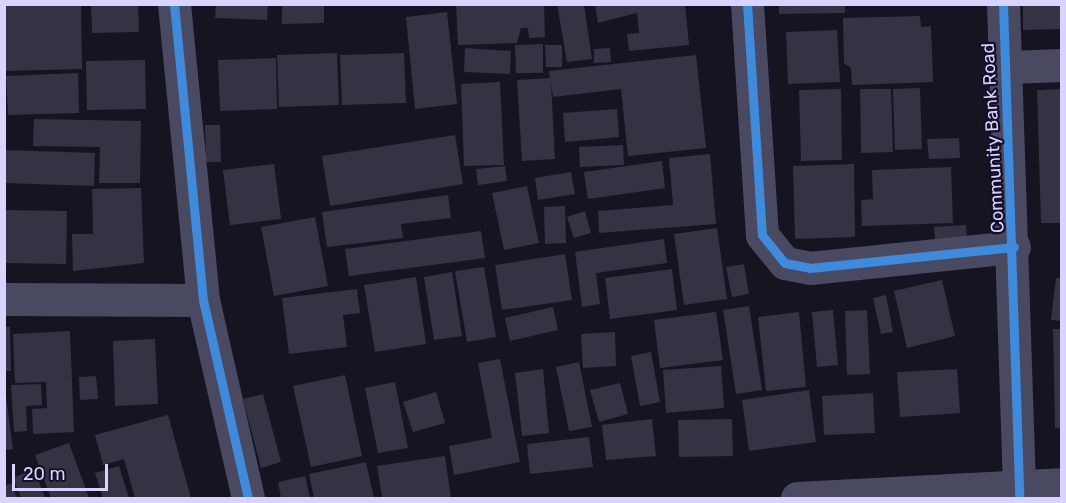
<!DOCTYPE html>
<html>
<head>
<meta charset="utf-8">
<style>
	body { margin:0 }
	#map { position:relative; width:1066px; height:503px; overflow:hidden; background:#161421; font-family:Rubik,sans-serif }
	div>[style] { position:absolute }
	.building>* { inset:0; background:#343243 }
	.minor>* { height:33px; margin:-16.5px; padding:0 16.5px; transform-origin:16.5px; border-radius:16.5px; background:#4a4962 }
	.cycleway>* { height:9px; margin:-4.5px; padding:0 4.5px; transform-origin:4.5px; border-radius:4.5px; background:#408adc }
	span { translate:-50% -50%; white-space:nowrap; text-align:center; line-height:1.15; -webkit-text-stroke:4.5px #130f26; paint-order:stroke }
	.street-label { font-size:18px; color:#d9d4ff }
	.frame { position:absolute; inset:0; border:6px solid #d9d4ff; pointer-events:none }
	.scale { position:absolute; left:12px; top:464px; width:96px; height:27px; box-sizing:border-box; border:3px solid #d9d4ff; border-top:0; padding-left:8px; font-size:18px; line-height:21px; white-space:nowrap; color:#d9d4ff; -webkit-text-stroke:4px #130f26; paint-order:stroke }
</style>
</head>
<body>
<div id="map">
	<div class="building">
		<div style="clip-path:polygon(72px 4px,81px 4px,82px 69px,5px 71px,4px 6px)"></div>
		<div style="clip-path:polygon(91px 4px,138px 4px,139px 32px,92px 33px)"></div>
		<div style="clip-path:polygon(216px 4px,268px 4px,267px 20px,215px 18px)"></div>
		<div style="clip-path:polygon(298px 4px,324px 4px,324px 23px,282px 24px,282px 5px)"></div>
		<div style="clip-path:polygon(456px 4px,544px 4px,545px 37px,529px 38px,528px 28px,521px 28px,517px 43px,458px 45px)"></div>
		<div style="clip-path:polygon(557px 4px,584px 4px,592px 59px,567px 62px)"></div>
		<div style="clip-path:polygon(595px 4px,685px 4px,689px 45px,629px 51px,627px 34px,639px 33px,637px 13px,598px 23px)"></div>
		<div style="clip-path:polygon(779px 4px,845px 4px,845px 13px,779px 14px)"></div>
		<div style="clip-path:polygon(1023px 4px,1062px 4px,1062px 29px,1023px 30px)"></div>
		<div style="clip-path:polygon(447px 12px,457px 104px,415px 109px,406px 17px)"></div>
		<div style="clip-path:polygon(920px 16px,921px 27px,931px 26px,933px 82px,852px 85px,851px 68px,844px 63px,843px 18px)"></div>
		<div style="clip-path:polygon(837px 30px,840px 82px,788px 84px,786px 32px)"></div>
		<div style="clip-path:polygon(543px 44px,543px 73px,516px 73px,515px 45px)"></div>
		<div style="clip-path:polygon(545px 45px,562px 45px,562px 67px,546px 67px)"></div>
		<div style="clip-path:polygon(465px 48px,511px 51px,510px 74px,464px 72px)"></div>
		<div style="clip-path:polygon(610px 48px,611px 62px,594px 63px,594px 49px)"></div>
		<div style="clip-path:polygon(337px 53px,339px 105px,279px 107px,277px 55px)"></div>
		<div style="clip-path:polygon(404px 53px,406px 103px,342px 105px,340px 55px)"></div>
		<div style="clip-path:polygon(696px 55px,706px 148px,628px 156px,621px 89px,553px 97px,551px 82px,555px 159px,522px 161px,517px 80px,550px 78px,549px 71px)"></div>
		<div style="clip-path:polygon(276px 58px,277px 109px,220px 111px,218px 60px)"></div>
		<div style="clip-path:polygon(145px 60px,146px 109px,87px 110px,86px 61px)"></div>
		<div style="clip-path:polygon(78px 73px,79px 113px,8px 115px,6px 76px)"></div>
		<div style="clip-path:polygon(500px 82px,504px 165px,464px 166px,461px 84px)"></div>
		<div style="clip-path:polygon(920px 88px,922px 149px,895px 150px,893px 89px)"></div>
		<div style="clip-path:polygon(841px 89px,842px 160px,801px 161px,799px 90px)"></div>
		<div style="clip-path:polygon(860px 89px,891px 89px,893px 152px,861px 153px)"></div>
		<div style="clip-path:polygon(1062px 89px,1062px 223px,1041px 223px,1037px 90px)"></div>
		<div style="clip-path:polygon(617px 109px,619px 137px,565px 142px,563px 113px)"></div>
		<div style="clip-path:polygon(34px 119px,141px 121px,140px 183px,99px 183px,100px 147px,33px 146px)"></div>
		<div style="clip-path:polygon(205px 125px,220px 125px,221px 162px,206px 162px)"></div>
		<div style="clip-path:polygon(455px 135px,463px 184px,330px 206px,322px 156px)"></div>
		<div style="clip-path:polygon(959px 138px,960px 158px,929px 159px,927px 139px)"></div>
		<div style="clip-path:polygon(623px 145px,624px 165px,580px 167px,579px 147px)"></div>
		<div style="clip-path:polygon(4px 150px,95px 153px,94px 186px,4px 183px)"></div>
		<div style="clip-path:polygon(710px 154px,716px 224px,599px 233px,598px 211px,673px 205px,669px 158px)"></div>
		<div style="clip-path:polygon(662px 161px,665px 188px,588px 199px,584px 172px)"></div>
		<div style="clip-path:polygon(274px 164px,281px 219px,230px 225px,223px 170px)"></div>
		<div style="clip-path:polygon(854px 164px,855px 237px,795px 239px,793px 166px)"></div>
		<div style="clip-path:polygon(505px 166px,507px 181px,478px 185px,476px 169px)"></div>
		<div style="clip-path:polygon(951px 167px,953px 223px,862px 226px,861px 200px,873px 199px,872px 170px)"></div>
		<div style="clip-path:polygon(571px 172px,575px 194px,538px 200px,535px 178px)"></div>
		<div style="clip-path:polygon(527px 186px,539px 243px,504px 250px,492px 193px)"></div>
		<div style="clip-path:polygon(141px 188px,144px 263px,73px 271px,72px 234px,93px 234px,92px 189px)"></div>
		<div style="clip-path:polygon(448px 195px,451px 218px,401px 224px,403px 238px,327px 247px,322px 212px)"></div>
		<div style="clip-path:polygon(565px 206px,566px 243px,545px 244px,544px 207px)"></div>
		<div style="clip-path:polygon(4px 210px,67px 211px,66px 264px,4px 263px)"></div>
		<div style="clip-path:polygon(585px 211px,591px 233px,574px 238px,567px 217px)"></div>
		<div style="clip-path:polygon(315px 217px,328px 286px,274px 296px,261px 227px)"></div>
		<div style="clip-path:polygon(966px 225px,967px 240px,935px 242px,934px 227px)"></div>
		<div style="clip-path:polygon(717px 228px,727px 299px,684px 305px,674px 234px)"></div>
		<div style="clip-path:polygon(481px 231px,485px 258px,349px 276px,345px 249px)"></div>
		<div style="clip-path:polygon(664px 239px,667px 263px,596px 273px,600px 304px,582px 307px,575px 252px)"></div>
		<div style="clip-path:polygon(565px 254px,572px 300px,502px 310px,495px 265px)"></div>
		<div style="clip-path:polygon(744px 264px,749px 294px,732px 297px,726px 267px)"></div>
		<div style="clip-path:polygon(484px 267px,496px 337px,467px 342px,455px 271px)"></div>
		<div style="clip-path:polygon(672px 269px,677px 310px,610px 319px,605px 278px)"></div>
		<div style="clip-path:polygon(452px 272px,462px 336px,434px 340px,424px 277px)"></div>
		<div style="clip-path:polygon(416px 277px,426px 344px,375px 352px,364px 285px)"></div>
		<div style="clip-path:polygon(1056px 278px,1062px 278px,1062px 321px,1051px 320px)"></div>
		<div style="clip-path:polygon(942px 280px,955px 336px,907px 348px,894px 291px)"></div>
		<div style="clip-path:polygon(357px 289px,360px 313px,343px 315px,347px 347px,289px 354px,282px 298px)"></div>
		<div style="clip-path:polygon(886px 295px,893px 332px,881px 334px,873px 298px)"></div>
		<div style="clip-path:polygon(749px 306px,762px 390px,736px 394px,723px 310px)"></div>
		<div style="clip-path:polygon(553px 307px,558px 330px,510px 341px,505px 318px)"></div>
		<div style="clip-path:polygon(833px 310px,838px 365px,817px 367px,812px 312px)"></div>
		<div style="clip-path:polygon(867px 310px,870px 374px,847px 375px,845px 311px)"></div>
		<div style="clip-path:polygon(716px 312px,723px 360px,660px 368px,654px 320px)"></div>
		<div style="clip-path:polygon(799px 312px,806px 387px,766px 391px,758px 317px)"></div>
		<div style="clip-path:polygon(4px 327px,10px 327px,11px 371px,4px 371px)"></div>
		<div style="clip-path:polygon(1053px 329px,1062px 329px,1062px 428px,1055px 428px)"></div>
		<div style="clip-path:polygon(70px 331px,74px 432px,33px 434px,32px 409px,47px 408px,46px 382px,15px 383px,13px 334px)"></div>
		<div style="clip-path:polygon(615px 332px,616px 366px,583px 368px,581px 334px)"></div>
		<div style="clip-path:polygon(155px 339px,158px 404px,115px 406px,113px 341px)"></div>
		<div style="clip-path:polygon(651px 352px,660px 402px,640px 406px,631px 356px)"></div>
		<div style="clip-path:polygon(500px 359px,520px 462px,454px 475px,449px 446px,492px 438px,478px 363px)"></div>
		<div style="clip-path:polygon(579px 362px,592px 427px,569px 431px,556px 367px)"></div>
		<div style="clip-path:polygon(721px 366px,724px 408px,666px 413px,663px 370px)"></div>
		<div style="clip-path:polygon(543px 369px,549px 433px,522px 436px,515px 373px)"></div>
		<div style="clip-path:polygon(957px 369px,960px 413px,900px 417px,897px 372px)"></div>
		<div style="clip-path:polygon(345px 375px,362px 456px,311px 467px,293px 386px)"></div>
		<div style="clip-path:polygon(96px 376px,98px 399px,80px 400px,79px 377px)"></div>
		<div style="clip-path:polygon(4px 381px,13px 449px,4px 450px)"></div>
		<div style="clip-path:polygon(395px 382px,408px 448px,378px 453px,365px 388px)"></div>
		<div style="clip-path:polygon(620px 383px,628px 414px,599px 422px,590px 390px)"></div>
		<div style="clip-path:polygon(41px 384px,42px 405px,26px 406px,27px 431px,14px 432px,11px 385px)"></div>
		<div style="clip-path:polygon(809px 390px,816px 442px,749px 451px,742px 400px)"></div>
		<div style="clip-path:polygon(436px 392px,445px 423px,413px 432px,403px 402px)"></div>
		<div style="clip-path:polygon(873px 393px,875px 433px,824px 435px,822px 396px)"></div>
		<div style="clip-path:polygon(263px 394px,281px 462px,261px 468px,243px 399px)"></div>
		<div style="clip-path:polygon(168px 415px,191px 498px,135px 498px,124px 459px,103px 465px,95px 435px)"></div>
		<div style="clip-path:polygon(652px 419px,656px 456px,606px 460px,602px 425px)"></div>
		<div style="clip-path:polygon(732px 419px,733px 456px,679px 457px,678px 420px)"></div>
		<div style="clip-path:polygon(589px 437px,593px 467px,530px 474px,527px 444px)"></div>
		<div style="clip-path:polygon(69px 443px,89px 498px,51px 498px,35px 455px)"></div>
		<div style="clip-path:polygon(445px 456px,451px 498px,382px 498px,377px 466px)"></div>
		<div style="clip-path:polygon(366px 462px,374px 498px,314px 498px,309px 474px)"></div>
		<div style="clip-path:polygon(119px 466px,129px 498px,103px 498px,95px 473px)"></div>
		<div style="clip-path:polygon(34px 469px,45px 498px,21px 498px,13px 478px)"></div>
		<div style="clip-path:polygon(305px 476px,310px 498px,281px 498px,278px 482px)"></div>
		<div style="clip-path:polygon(11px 483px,17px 498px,4px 498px,4px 486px)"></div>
	</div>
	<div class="minor">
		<div style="left:174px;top:4px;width:297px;rotate:84.4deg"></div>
		<div style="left:203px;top:300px;width:203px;rotate:77.2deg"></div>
		<div style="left:747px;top:4px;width:231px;rotate:86.3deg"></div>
		<div style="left:762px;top:235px;width:36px;rotate:51deg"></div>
		<div style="left:785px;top:263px;width:25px;rotate:11deg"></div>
		<div style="left:810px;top:268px;width:205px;rotate:-5.9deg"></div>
		<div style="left:1003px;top:4px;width:494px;rotate:88.1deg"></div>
		<div style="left:1007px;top:67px;width:55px;rotate:-2.1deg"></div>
		<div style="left:4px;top:299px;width:199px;rotate:0.3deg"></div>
		<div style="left:797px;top:498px;width:265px;rotate:-3deg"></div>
	</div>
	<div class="cycleway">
		<div style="left:174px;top:4px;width:297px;rotate:84.4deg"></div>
		<div style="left:203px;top:300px;width:203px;rotate:77.2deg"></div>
		<div style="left:747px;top:4px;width:231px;rotate:86.3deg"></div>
		<div style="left:762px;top:235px;width:36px;rotate:51deg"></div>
		<div style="left:785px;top:263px;width:25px;rotate:11deg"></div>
		<div style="left:810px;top:268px;width:205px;rotate:-5.9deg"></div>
		<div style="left:1003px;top:4px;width:494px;rotate:88.1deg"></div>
	</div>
	<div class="street-label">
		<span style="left:993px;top:138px;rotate:-93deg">Community Bank Road</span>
	</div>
	<div class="frame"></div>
	<div class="scale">20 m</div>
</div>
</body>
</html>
